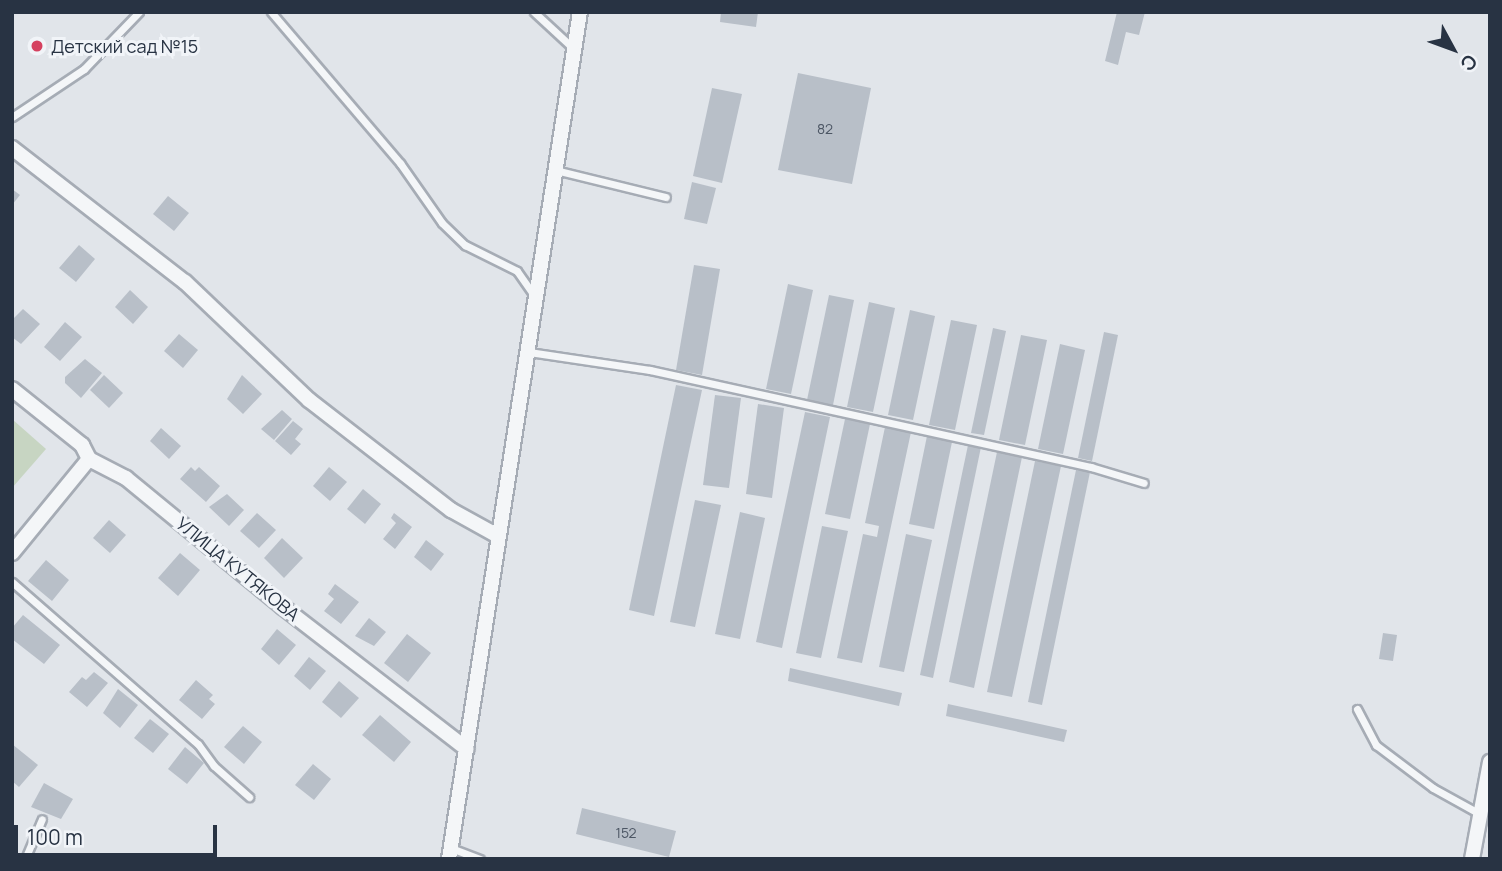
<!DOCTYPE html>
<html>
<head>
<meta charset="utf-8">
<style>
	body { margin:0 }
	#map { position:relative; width:1502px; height:871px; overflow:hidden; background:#e1e5ea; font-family:Manrope,sans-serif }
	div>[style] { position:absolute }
	.green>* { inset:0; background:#c7d5c2 }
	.building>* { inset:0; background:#b8bfc8 }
	.roads { filter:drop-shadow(2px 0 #a6acb5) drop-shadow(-2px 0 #a6acb5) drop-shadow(0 2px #a6acb5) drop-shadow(0 -2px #a6acb5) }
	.service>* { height:7px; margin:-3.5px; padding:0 3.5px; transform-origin:3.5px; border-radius:3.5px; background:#f4f6f8 }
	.minor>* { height:14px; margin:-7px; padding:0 7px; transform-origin:7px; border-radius:7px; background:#f4f6f8 }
	.dots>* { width:19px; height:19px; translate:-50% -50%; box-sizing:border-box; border:4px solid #f1f4f8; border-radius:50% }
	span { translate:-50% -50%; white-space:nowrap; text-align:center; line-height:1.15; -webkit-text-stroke:6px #f1f4f8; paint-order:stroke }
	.number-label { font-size:14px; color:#4c5664 }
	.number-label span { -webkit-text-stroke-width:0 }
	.poi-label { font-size:18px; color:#283343 }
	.left { translate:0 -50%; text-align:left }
	.street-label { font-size:18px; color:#283343 }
	.frame { position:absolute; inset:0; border:14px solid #283343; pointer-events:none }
	.north { position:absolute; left:1418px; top:14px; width:70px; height:70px; -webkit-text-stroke:5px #f1f4f8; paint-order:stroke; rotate:131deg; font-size:19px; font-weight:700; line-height:28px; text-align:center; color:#283343 }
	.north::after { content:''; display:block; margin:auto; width:24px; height:32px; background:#283343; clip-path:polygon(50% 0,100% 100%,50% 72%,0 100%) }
	.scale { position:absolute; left:14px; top:825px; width:203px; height:32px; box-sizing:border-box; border:4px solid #283343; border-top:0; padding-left:9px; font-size:21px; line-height:24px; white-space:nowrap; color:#283343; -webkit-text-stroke:5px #f1f4f8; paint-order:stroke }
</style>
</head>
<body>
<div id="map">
	<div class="green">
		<div style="clip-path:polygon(12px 419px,46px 449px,12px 488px)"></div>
	</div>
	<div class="building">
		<div style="clip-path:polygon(721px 12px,758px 12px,756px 27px,720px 22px)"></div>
		<div style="clip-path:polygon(1117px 12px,1145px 12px,1139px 35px,1126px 32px,1118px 65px,1105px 61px)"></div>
		<div style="clip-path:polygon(798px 73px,871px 88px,852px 184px,778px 170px)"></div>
		<div style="clip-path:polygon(712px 88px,742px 94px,722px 183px,693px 176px)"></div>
		<div style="clip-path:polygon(692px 182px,716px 188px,707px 224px,684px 219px)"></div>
		<div style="clip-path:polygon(12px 189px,20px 195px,12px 205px)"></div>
		<div style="clip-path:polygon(168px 196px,189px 213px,174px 231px,153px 214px)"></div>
		<div style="clip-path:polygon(79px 245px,95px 259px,76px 282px,59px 268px)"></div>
		<div style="clip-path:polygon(694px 265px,720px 269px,702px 375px,676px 370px)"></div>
		<div style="clip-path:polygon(788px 284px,813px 290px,791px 394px,766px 389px)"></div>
		<div style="clip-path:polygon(130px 290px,148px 307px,133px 324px,115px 307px)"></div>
		<div style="clip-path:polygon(829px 295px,854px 300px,833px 405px,807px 400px)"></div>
		<div style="clip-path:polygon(869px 302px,895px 308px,873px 412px,847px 407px)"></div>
		<div style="clip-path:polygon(23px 309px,40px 324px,21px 344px,12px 337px,12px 320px)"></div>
		<div style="clip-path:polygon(910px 310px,935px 316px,913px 420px,888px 415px)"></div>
		<div style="clip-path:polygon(951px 320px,977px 325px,955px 430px,929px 425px)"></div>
		<div style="clip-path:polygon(65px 322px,82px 337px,60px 361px,44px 347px)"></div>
		<div style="clip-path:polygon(993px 328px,1006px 331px,984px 435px,971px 433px)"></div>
		<div style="clip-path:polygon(1104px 332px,1118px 335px,1092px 461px,1078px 458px)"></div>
		<div style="clip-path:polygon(179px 334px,198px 350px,183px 368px,164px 351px)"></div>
		<div style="clip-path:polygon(1021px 335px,1047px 340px,1025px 445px,999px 440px)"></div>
		<div style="clip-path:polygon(1060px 344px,1085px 350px,1063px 454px,1038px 449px)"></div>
		<div style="clip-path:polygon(85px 359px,102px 373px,81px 398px,65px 383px,65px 377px)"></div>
		<div style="clip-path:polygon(104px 375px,123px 393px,109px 408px,90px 390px)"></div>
		<div style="clip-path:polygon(242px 375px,262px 394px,243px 414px,227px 399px)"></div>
		<div style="clip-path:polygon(676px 385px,702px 390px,654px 616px,629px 610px)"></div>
		<div style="clip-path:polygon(715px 395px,741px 398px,729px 488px,703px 485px)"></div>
		<div style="clip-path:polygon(758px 404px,784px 408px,772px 498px,746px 494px)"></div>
		<div style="clip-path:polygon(282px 410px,292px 419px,274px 440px,261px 429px)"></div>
		<div style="clip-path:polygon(805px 412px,830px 417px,782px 648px,756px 642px)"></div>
		<div style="clip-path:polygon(845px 419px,870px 424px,850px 519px,825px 514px)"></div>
		<div style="clip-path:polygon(293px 421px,303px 429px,295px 439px,301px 444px,291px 455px,275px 441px)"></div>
		<div style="clip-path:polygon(885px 427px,911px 432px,862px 663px,837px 658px,863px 534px,877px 537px,879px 526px,865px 523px)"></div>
		<div style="clip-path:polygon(161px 428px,181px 446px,169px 459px,150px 441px)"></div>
		<div style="clip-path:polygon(927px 436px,952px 442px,934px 529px,909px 524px)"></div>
		<div style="clip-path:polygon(968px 445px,981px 447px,933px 678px,920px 675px)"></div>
		<div style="clip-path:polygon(997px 452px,1022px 457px,974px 688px,949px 682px)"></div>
		<div style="clip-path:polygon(1035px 461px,1061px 466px,1012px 697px,987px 692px)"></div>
		<div style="clip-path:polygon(191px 467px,195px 471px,199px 467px,220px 486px,206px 502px,180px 479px)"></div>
		<div style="clip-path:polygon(329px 467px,347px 482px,330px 501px,313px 486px)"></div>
		<div style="clip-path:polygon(1076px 470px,1090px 472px,1042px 705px,1028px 702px)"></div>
		<div style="clip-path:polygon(363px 489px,381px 504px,365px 524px,347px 509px)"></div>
		<div style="clip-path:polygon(227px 494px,244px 510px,229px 526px,209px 507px)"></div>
		<div style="clip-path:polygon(695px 500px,721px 505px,695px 627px,670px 622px)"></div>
		<div style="clip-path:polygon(740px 512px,765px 518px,740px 639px,715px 634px)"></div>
		<div style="clip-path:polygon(257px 513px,276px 530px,259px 548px,240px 531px)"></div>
		<div style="clip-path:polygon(394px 513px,412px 527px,395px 549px,383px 539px,396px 523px,391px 518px)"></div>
		<div style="clip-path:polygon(109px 520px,126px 535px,110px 553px,93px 538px)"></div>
		<div style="clip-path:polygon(822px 526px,848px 531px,821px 658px,796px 653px)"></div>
		<div style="clip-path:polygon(906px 534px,932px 540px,904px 672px,879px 667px)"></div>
		<div style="clip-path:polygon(282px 538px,303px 558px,284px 578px,264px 558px)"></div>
		<div style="clip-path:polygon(426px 540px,444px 554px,431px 571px,414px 557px)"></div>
		<div style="clip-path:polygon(180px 553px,200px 570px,178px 596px,158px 578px)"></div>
		<div style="clip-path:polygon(46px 560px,69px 580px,52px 601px,28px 581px)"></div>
		<div style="clip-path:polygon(335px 584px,359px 602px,341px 624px,324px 611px,334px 599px,328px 594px)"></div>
		<div style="clip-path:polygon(23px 615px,60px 645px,44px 664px,12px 639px,12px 628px)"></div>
		<div style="clip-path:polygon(369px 618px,386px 632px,374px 646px,355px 636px)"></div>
		<div style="clip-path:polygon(277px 629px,296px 645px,279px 665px,261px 649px)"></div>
		<div style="clip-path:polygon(1383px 633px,1397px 635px,1393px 661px,1379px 659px)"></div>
		<div style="clip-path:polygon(407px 634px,431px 653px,408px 682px,384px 663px)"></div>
		<div style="clip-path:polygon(309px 657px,326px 671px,310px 690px,294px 676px)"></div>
		<div style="clip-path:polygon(790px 668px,902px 693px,899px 706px,788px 681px)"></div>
		<div style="clip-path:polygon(94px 672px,108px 683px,87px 707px,69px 692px,82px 677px,86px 680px)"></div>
		<div style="clip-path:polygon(196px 680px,213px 695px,209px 699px,215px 704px,202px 719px,179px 700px)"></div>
		<div style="clip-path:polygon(339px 681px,359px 698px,341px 718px,322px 702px)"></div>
		<div style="clip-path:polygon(118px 689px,138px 705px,120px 728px,103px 713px)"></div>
		<div style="clip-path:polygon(948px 704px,1067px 730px,1064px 742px,946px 716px)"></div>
		<div style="clip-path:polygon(380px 715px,411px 742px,394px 762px,362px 735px)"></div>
		<div style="clip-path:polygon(150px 719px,169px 734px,153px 753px,134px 738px)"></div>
		<div style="clip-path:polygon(243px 726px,262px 742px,244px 764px,224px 747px)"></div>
		<div style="clip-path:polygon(12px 744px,38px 765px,19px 787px,12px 781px)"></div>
		<div style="clip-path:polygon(185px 747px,204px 763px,187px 784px,168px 769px)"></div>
		<div style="clip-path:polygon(313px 764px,331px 779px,314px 800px,295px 785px)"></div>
		<div style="clip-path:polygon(44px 783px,73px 799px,61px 819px,31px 807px)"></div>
		<div style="clip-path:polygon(582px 808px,676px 831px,669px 857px,576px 834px)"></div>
	</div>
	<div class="roads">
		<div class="service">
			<div style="left:271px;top:12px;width:199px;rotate:49.5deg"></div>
			<div style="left:400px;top:163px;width:73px;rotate:55deg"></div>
			<div style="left:442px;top:223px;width:32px;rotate:44deg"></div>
			<div style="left:465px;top:245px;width:58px;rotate:26.6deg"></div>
			<div style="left:517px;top:271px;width:29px;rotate:55deg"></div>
			<div style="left:534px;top:12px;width:56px;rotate:42.8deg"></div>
			<div style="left:12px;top:117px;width:87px;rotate:-33.7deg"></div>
			<div style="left:84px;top:69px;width:79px;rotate:-46deg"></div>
			<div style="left:555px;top:170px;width:114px;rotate:13.7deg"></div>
			<div style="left:529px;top:352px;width:122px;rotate:8.5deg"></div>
			<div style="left:650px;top:370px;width:452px;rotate:12.4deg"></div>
			<div style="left:1091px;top:467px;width:55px;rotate:16.8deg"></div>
			<div style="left:12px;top:582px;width:247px;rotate:41.1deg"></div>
			<div style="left:198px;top:744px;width:27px;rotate:54deg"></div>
			<div style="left:214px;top:766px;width:47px;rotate:41.5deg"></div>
			<div style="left:1357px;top:709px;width:41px;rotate:62.2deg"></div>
			<div style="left:1376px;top:745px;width:71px;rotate:37deg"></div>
			<div style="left:1433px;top:788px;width:54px;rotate:29deg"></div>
			<div style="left:451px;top:848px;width:31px;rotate:21deg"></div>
			<div style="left:25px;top:859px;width:43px;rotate:-67deg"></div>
		</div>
		<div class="minor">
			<div style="left:12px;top:148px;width:219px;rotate:37.8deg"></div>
			<div style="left:185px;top:282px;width:171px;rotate:43.6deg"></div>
			<div style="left:309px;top:400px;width:180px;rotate:37.8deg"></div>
			<div style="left:451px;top:510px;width:54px;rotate:29deg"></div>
			<div style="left:12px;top:389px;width:90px;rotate:38.7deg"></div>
			<div style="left:82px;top:445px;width:16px;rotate:63deg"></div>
			<div style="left:89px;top:459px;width:42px;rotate:27.2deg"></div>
			<div style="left:126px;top:478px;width:203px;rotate:39.4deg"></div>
			<div style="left:283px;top:607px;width:232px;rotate:37.7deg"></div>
			<div style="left:12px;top:553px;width:122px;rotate:-50.7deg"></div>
			<div style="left:449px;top:859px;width:857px;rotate:-81.21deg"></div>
			<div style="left:1472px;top:859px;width:99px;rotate:-79.5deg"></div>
		</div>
	</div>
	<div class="dots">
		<div style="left:37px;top:46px;background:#d5415f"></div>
	</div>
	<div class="number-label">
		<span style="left:825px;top:129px">82</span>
		<span style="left:626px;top:833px">152</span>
	</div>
	<div class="poi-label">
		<span class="left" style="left:51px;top:46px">Детский сад №15</span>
	</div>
	<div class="street-label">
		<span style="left:238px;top:569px;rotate:39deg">УЛИЦА КУТЯКОВА</span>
	</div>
	<div class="frame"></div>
	<div class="north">С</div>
	<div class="scale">100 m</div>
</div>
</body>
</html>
